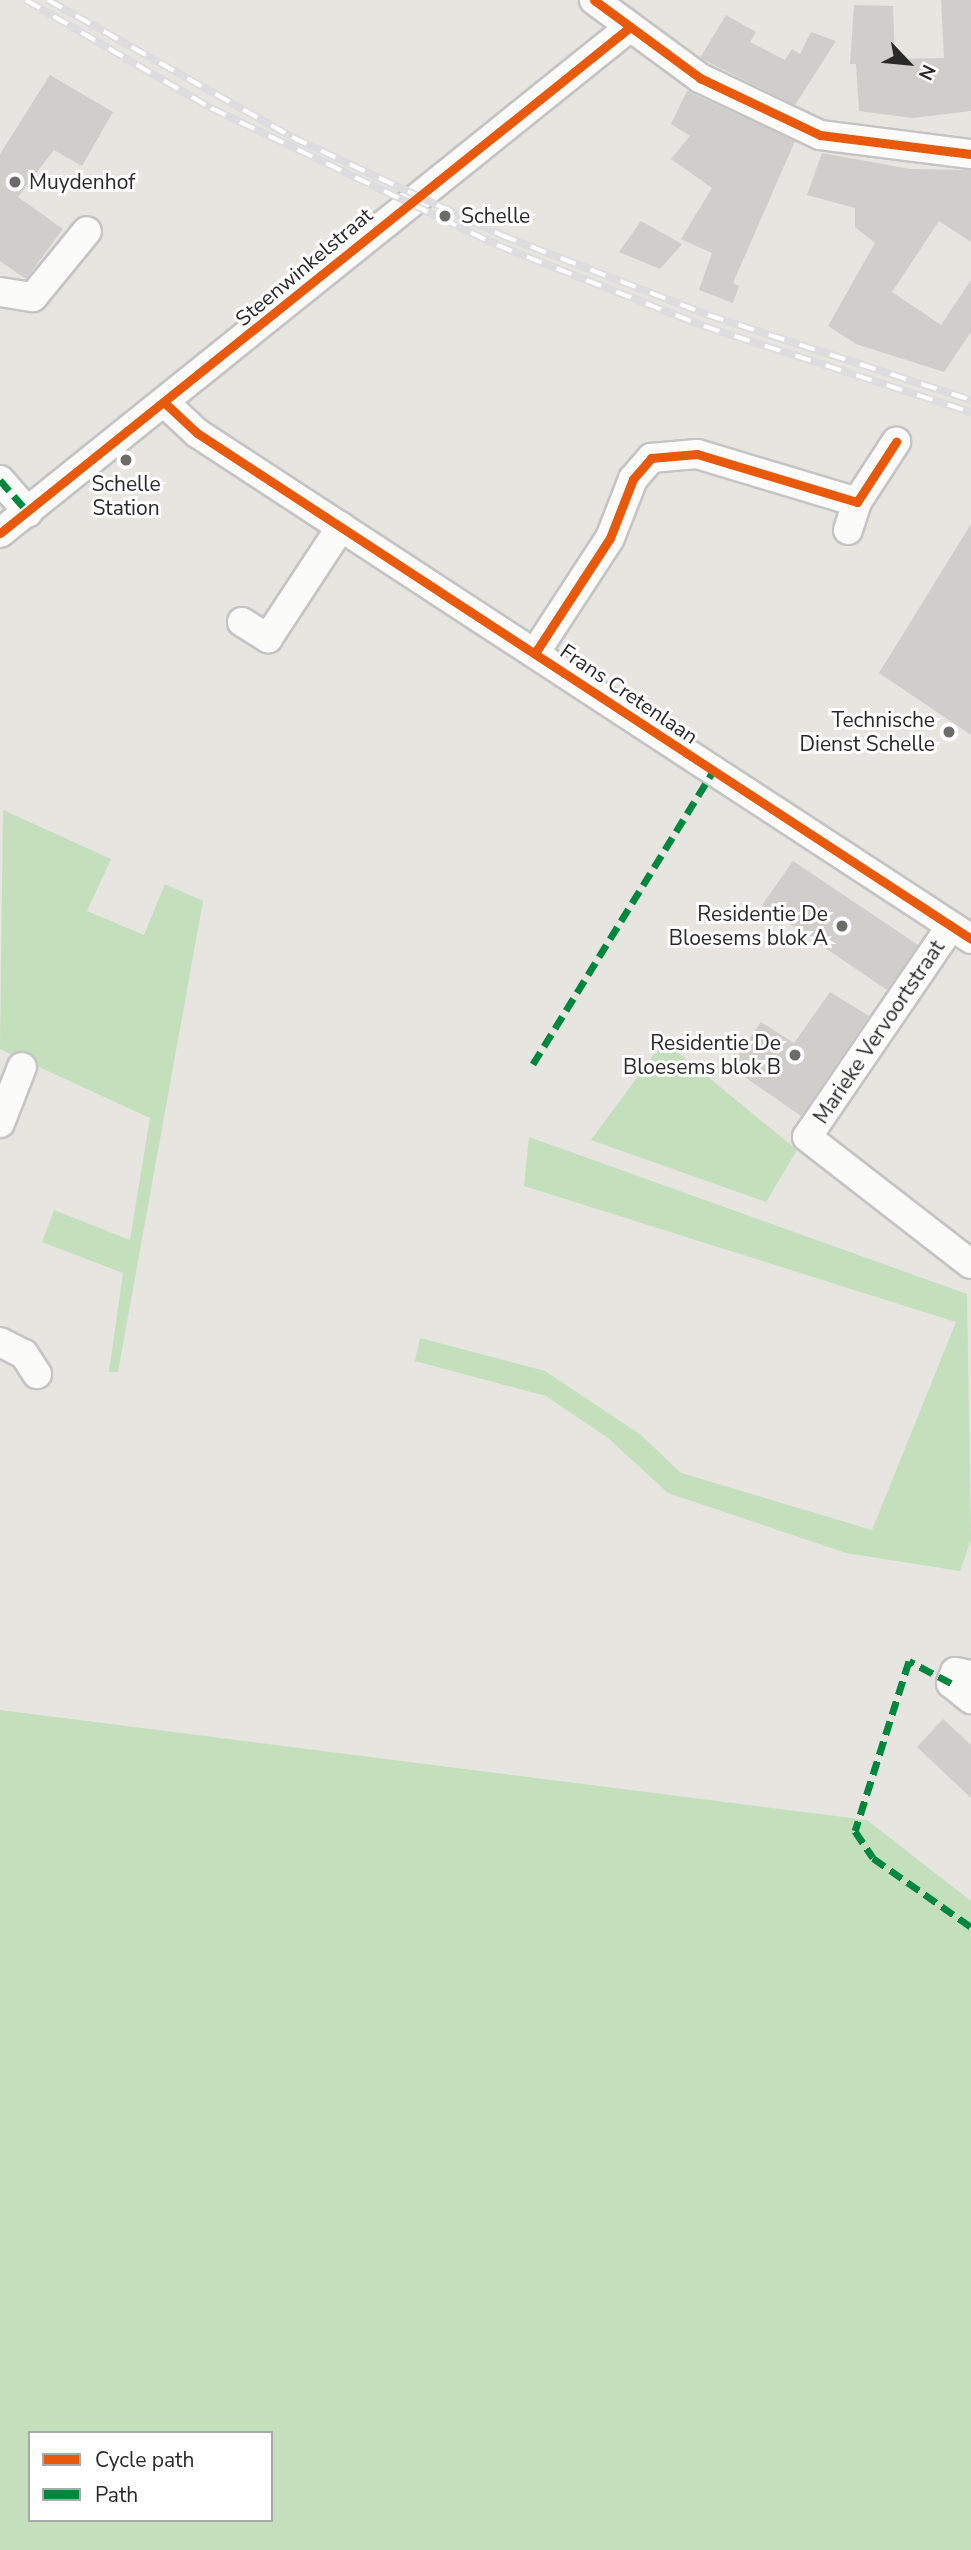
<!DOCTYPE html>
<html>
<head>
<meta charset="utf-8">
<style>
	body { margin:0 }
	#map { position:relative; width:971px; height:2550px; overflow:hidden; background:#e6e5df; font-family:"Nunito Sans",sans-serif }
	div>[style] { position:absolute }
	.green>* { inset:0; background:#c3dfbc }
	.building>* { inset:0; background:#cfceca }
	.roads { filter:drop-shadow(2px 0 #c4c4c4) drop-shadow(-2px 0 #c4c4c4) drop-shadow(0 2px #c4c4c4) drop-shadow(0 -2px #c4c4c4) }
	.minor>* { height:28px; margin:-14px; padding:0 14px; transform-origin:14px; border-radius:14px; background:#fbfbfa }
	.rail>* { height:8px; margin-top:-4px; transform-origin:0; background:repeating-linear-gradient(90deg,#fff 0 16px,#dddcde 0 32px); box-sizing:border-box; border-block:2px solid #dddcde }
	.quiet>* { height:7px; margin-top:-3.5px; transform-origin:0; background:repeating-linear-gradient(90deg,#00873e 0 14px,transparent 0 21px) }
	.cycleway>* { height:9px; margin:-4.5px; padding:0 4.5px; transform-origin:4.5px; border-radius:4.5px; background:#e8590c }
	.dots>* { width:19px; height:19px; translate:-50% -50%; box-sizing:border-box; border:4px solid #fff; border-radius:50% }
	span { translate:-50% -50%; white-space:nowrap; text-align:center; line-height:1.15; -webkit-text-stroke:6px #fff; paint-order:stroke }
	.poi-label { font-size:21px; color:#292929 }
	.left { translate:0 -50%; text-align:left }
	.right { translate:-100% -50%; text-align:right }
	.street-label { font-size:21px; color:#292929 }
	.legend { position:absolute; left:28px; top:2431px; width:245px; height:91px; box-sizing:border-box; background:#fff; border:2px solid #a9a9a9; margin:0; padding:9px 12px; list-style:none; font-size:21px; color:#292929 }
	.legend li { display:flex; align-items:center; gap:14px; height:35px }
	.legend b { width:35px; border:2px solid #a9a9a9 }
	.north { position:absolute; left:873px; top:28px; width:70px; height:70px; -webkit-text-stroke:5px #fff; paint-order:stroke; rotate:116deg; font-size:19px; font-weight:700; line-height:28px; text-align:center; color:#292929 }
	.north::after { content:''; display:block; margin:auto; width:24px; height:32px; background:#292929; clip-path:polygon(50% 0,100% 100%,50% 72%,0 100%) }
</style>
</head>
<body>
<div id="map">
	<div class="green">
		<div style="clip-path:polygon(3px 810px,111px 859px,87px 911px,144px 935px,165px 884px,203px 901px,118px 1372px,109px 1372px,123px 1273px,42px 1242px,54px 1210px,130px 1240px,150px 1118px,0 1049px)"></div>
		<div style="clip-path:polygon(664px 1041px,797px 1150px,766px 1202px,591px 1140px)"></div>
		<div style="clip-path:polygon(529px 1137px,967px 1294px,971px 1540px,960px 1571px,846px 1553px,668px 1493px,608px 1438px,546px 1396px,415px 1361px,420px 1338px,545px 1371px,641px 1435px,681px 1473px,872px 1530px,956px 1322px,524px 1186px)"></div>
		<div style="clip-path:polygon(evenodd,0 1710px,867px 1820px,971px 1901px,971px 2550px,0 2550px,0 1710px,30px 2433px,271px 2433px,271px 2520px,30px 2520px,30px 2433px)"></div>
	</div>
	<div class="building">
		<div style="clip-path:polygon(941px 0,971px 0,971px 111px,913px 118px,859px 111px,856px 64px,850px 64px,854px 5px,893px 6px,895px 59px,944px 58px)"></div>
		<div style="clip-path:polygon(726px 15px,756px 32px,750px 42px,785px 60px,792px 49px,800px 54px,811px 32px,836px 41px,795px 105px,700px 58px)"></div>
		<div style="clip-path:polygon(50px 75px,113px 112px,82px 166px,54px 150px,18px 197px,63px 229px,26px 279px,0 261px,0 154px)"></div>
		<div style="clip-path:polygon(687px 91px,795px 141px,733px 283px,739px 286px,733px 303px,699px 290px,712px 253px,681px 239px,712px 188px,671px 159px,690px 136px,671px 124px)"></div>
		<div style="clip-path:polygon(822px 153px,910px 169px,971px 170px,971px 242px,939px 221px,892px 292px,941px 325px,971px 280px,971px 332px,944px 372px,856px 344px,828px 326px,875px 243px,855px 227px,855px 208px,807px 195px)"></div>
		<div style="clip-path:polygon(641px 221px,682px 244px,660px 269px,619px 252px)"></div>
		<div style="clip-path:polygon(971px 524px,971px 735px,879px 673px)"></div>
		<div style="clip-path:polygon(793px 861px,918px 945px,887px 990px,762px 905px)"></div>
		<div style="clip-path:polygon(830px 992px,869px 1016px,801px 1116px,730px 1067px,761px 1022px,794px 1043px)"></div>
		<div style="clip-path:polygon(943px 1719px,971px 1745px,971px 1798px,917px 1747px)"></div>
	</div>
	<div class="roads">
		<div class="minor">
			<div style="left:594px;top:0;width:132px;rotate:36.3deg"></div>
			<div style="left:700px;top:78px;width:133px;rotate:25.4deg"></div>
			<div style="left:820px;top:135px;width:152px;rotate:7.2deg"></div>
			<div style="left:0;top:292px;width:33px;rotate:9deg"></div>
			<div style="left:33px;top:297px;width:85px;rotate:-50.7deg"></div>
			<div style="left:166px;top:404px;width:42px;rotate:43.1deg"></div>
			<div style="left:197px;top:433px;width:925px;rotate:33.17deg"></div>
			<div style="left:0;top:480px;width:43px;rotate:48.8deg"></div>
			<div style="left:848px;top:530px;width:29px;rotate:-72deg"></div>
			<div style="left:0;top:533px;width:808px;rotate:-38.77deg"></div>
			<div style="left:242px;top:622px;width:31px;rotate:32deg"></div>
			<div style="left:268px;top:638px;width:133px;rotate:-56.7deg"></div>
			<div style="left:535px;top:653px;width:137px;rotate:-56.9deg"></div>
			<div style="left:610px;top:538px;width:63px;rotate:-68.7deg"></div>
			<div style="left:633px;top:479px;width:28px;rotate:-49deg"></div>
			<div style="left:651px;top:458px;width:46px;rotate:-5deg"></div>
			<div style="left:697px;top:454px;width:167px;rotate:16.7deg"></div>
			<div style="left:857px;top:502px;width:72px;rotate:-57deg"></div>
			<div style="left:951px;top:926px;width:255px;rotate:124.3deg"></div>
			<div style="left:807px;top:1137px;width:207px;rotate:37.8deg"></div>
			<div style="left:0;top:1123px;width:60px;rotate:-68.6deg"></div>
			<div style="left:0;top:1342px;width:27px;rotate:27deg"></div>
			<div style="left:24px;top:1354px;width:24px;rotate:57deg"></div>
			<div style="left:971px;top:1675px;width:16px;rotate:-169deg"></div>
			<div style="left:955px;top:1672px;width:12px;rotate:110deg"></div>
			<div style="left:951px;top:1683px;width:26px;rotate:39deg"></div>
		</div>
	</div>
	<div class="rail">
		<div style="left:26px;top:0;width:214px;rotate:30.3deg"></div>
		<div style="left:211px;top:108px;width:317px;rotate:25.6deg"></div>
		<div style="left:497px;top:245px;width:222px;rotate:21.4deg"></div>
		<div style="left:704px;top:326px;width:281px;rotate:17.9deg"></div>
		<div style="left:48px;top:0;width:280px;rotate:29.3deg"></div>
		<div style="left:292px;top:137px;width:231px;rotate:25.1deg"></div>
		<div style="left:501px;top:235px;width:222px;rotate:21.1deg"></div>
		<div style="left:708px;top:315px;width:276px;rotate:17.9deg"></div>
	</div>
	<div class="quiet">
		<div style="left:0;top:480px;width:43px;rotate:48.8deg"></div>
		<div style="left:533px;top:1064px;width:344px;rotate:-58.4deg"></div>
		<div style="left:951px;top:1683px;width:47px;rotate:-152.4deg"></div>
		<div style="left:909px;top:1661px;width:178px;rotate:107.6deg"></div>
		<div style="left:855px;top:1831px;width:32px;rotate:56deg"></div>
		<div style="left:873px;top:1858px;width:120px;rotate:35.1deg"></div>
	</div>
	<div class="cycleway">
		<div style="left:594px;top:0;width:132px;rotate:36.3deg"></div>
		<div style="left:700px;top:78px;width:133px;rotate:25.4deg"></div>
		<div style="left:820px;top:135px;width:152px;rotate:7.2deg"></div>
		<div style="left:166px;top:404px;width:42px;rotate:43.1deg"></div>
		<div style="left:197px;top:433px;width:925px;rotate:33.17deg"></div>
		<div style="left:0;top:533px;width:808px;rotate:-38.77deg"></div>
		<div style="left:535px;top:653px;width:137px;rotate:-56.9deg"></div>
		<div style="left:610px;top:538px;width:63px;rotate:-68.7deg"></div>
		<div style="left:633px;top:479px;width:28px;rotate:-49deg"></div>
		<div style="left:651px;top:458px;width:46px;rotate:-5deg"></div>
		<div style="left:697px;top:454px;width:167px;rotate:16.7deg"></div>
		<div style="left:857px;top:502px;width:72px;rotate:-57deg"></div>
	</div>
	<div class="dots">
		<div style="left:15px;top:182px;background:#6b6b69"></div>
		<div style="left:445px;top:216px;background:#6b6b69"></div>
		<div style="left:126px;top:460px;background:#6b6b69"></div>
		<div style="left:949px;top:732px;background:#6b6b69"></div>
		<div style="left:842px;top:926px;background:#6b6b69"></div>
		<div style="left:795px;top:1055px;background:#6b6b69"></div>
	</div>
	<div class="poi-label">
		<span class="left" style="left:29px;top:182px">Muydenhof</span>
		<span class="left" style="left:461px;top:216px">Schelle</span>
		<span style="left:126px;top:496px">Schelle<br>Station</span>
		<span class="right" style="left:935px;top:732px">Technische<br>Dienst Schelle</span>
		<span class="right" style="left:828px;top:926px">Residentie De<br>Bloesems blok A</span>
		<span class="right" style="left:781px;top:1055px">Residentie De<br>Bloesems blok B</span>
	</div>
	<div class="street-label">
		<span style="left:304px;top:267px;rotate:-40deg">Steenwinkelstraat</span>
		<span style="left:629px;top:694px;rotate:34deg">Frans Cretenlaan</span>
		<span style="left:879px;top:1032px;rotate:-56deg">Marieke Vervoortstraat</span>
	</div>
	<ul class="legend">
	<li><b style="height:9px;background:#e8590c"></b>Cycle path</li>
	<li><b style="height:9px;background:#00873e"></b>Path</li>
	</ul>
	<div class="north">N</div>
</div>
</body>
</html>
